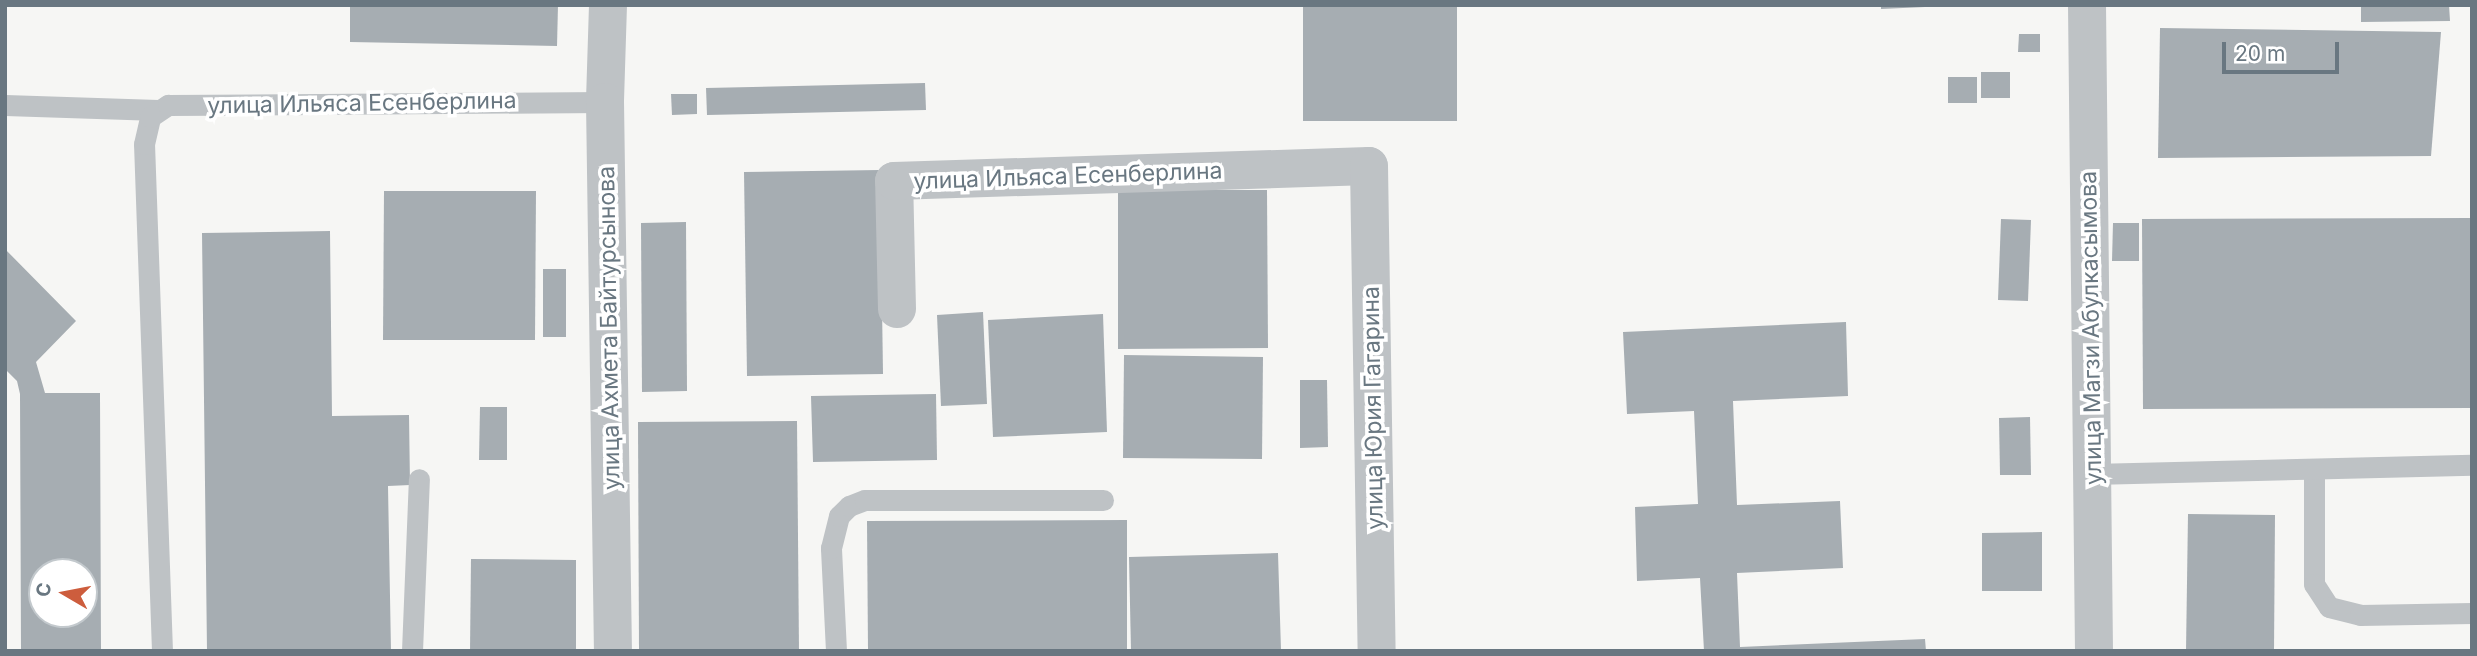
<!DOCTYPE html>
<html>
<head>
<meta charset="utf-8">
<style>
	body { margin:0 }
	#map { position:relative; width:2477px; height:656px; overflow:hidden; background:#f6f6f4; font-family:Inter,sans-serif }
	div>[style] { position:absolute }
	.building>* { inset:0; background:#a6adb2 }
	.service>* { height:21px; margin:-10.5px; padding:0 10.5px; transform-origin:10.5px; border-radius:10.5px; background:#bec2c5 }
	.minor>* { height:38px; margin:-19px; padding:0 19px; transform-origin:19px; border-radius:19px; background:#bec2c5 }
	span { translate:-50% -50%; white-space:nowrap; text-align:center; line-height:1.15; -webkit-text-stroke:7px #fff; paint-order:stroke }
	.street-label { font-size:23px; color:#697781 }
	.frame { position:absolute; inset:0; border:7px solid #697781; pointer-events:none }
	.north { position:absolute; left:28px; top:558px; width:70px; height:70px; box-sizing:border-box; background:#fff; border:2px solid #c3c9cd; border-radius:50%; rotate:280deg; font-size:19px; font-weight:700; line-height:28px; text-align:center; color:#697781 }
	.north::after { content:''; display:block; margin:auto; width:24px; height:32px; background:#cd5d3d; clip-path:polygon(50% 0,100% 100%,50% 72%,0 100%) }
	.scale { position:absolute; left:2222px; top:42px; width:117px; height:32px; box-sizing:border-box; border:4px solid #697781; border-top:0; padding-left:9px; font-size:21px; line-height:24px; white-space:nowrap; color:#697781; -webkit-text-stroke:5px #fff; paint-order:stroke }
</style>
</head>
<body>
<div id="map">
	<div class="building">
		<div style="clip-path:polygon(350px 5px,558px 5px,557px 46px,350px 42px)"></div>
		<div style="clip-path:polygon(1303px 5px,1457px 5px,1457px 121px,1303px 121px)"></div>
		<div style="clip-path:polygon(1881px 5px,1969px 5px,1881px 9px)"></div>
		<div style="clip-path:polygon(2361px 5px,2449px 5px,2450px 21px,2361px 22px)"></div>
		<div style="clip-path:polygon(2160px 28px,2441px 32px,2431px 156px,2158px 158px)"></div>
		<div style="clip-path:polygon(2019px 34px,2040px 34px,2040px 52px,2018px 52px)"></div>
		<div style="clip-path:polygon(1981px 72px,2010px 72px,2010px 98px,1981px 98px)"></div>
		<div style="clip-path:polygon(1948px 77px,1977px 77px,1977px 103px,1948px 103px)"></div>
		<div style="clip-path:polygon(925px 83px,926px 110px,707px 115px,706px 88px)"></div>
		<div style="clip-path:polygon(671px 94px,697px 94px,697px 114px,672px 115px)"></div>
		<div style="clip-path:polygon(880px 170px,883px 374px,747px 376px,744px 172px)"></div>
		<div style="clip-path:polygon(1118px 190px,1267px 190px,1268px 348px,1118px 349px)"></div>
		<div style="clip-path:polygon(384px 191px,536px 191px,535px 340px,383px 340px)"></div>
		<div style="clip-path:polygon(2472px 218px,2472px 408px,2143px 409px,2142px 219px)"></div>
		<div style="clip-path:polygon(2001px 219px,2031px 220px,2028px 301px,1998px 300px)"></div>
		<div style="clip-path:polygon(686px 222px,687px 391px,642px 392px,641px 223px)"></div>
		<div style="clip-path:polygon(2113px 223px,2139px 223px,2139px 261px,2112px 261px)"></div>
		<div style="clip-path:polygon(330px 231px,332px 416px,409px 415px,410px 485px,388px 486px,391px 651px,207px 651px,202px 233px)"></div>
		<div style="clip-path:polygon(evenodd,5px 249px,76px 321px,36px 362px,45px 393px,100px 393px,101px 651px,21px 651px,20px 394px,17px 381px,5px 369px,5px 249px,42px 572px,84px 572px,84px 614px,42px 614px,42px 572px)"></div>
		<div style="clip-path:polygon(543px 269px,566px 269px,566px 337px,543px 337px)"></div>
		<div style="clip-path:polygon(983px 312px,987px 404px,941px 406px,937px 315px)"></div>
		<div style="clip-path:polygon(1103px 314px,1107px 432px,993px 437px,988px 320px)"></div>
		<div style="clip-path:polygon(1846px 322px,1848px 396px,1733px 401px,1737px 505px,1840px 501px,1843px 568px,1737px 573px,1740px 647px,1925px 639px,1926px 651px,1704px 651px,1700px 578px,1637px 581px,1635px 507px,1698px 504px,1694px 411px,1627px 414px,1623px 332px)"></div>
		<div style="clip-path:polygon(1124px 355px,1263px 357px,1262px 459px,1123px 458px)"></div>
		<div style="clip-path:polygon(1300px 380px,1327px 380px,1328px 447px,1300px 448px)"></div>
		<div style="clip-path:polygon(936px 394px,937px 460px,813px 462px,811px 396px)"></div>
		<div style="clip-path:polygon(480px 407px,507px 407px,507px 460px,479px 460px)"></div>
		<div style="clip-path:polygon(2030px 417px,2031px 475px,2000px 475px,1999px 418px)"></div>
		<div style="clip-path:polygon(797px 421px,799px 651px,639px 651px,638px 422px)"></div>
		<div style="clip-path:polygon(2188px 514px,2275px 515px,2274px 651px,2186px 651px)"></div>
		<div style="clip-path:polygon(1127px 520px,1127px 651px,868px 651px,867px 521px)"></div>
		<div style="clip-path:polygon(2042px 532px,2042px 591px,1982px 591px,1982px 533px)"></div>
		<div style="clip-path:polygon(1278px 553px,1281px 651px,1131px 651px,1129px 557px)"></div>
		<div style="clip-path:polygon(471px 559px,576px 560px,576px 651px,470px 651px)"></div>
	</div>
	<div class="service">
		<div style="left:5px;top:105px;width:153px;rotate:1.9deg"></div>
		<div style="left:2314px;top:469px;width:115px;rotate:90deg"></div>
		<div style="left:2314px;top:584px;width:27px;rotate:57deg"></div>
		<div style="left:2329px;top:607px;width:32px;rotate:14deg"></div>
		<div style="left:2360px;top:615px;width:112px;rotate:-1deg"></div>
		<div style="left:2092px;top:474px;width:380px;rotate:-1.4deg"></div>
		<div style="left:162px;top:651px;width:507px;rotate:-92.03deg"></div>
		<div style="left:144px;top:144px;width:28px;rotate:-77deg"></div>
		<div style="left:150px;top:117px;width:22px;rotate:-34deg"></div>
		<div style="left:168px;top:105px;width:437px;rotate:-0.4deg"></div>
		<div style="left:412px;top:651px;width:172px;rotate:-87.7deg"></div>
		<div style="left:836px;top:651px;width:103px;rotate:-92.8deg"></div>
		<div style="left:831px;top:548px;width:33px;rotate:-76deg"></div>
		<div style="left:839px;top:516px;width:14px;rotate:-45deg"></div>
		<div style="left:849px;top:506px;width:17px;rotate:-21deg"></div>
		<div style="left:865px;top:500px;width:238px"></div>
	</div>
	<div class="minor">
		<div style="left:608px;top:5px;width:97px;rotate:91.8deg"></div>
		<div style="left:605px;top:102px;width:549px;rotate:89.17deg"></div>
		<div style="left:2087px;top:5px;width:646px;rotate:89.38deg"></div>
		<div style="left:897px;top:309px;width:128px;rotate:-91.3deg"></div>
		<div style="left:894px;top:181px;width:475px;rotate:-1.8deg"></div>
		<div style="left:1369px;top:166px;width:485px;rotate:89.1deg"></div>
	</div>
	<div class="street-label">
		<span style="left:362px;top:103px;rotate:-1deg">улица Ильяса Есенберлина</span>
		<span style="left:1068px;top:176px;rotate:-2deg">улица Ильяса Есенберлина</span>
		<span style="left:609px;top:328px;rotate:-91deg">улица Ахмета Байтурсынова</span>
		<span style="left:2091px;top:328px;rotate:-91deg">улица Магзи Абулкасымова</span>
		<span style="left:1373px;top:408px;rotate:-91deg">улица Юрия Гагарина</span>
	</div>
	<div class="frame"></div>
	<div class="north">С</div>
	<div class="scale">20 m</div>
</div>
</body>
</html>
